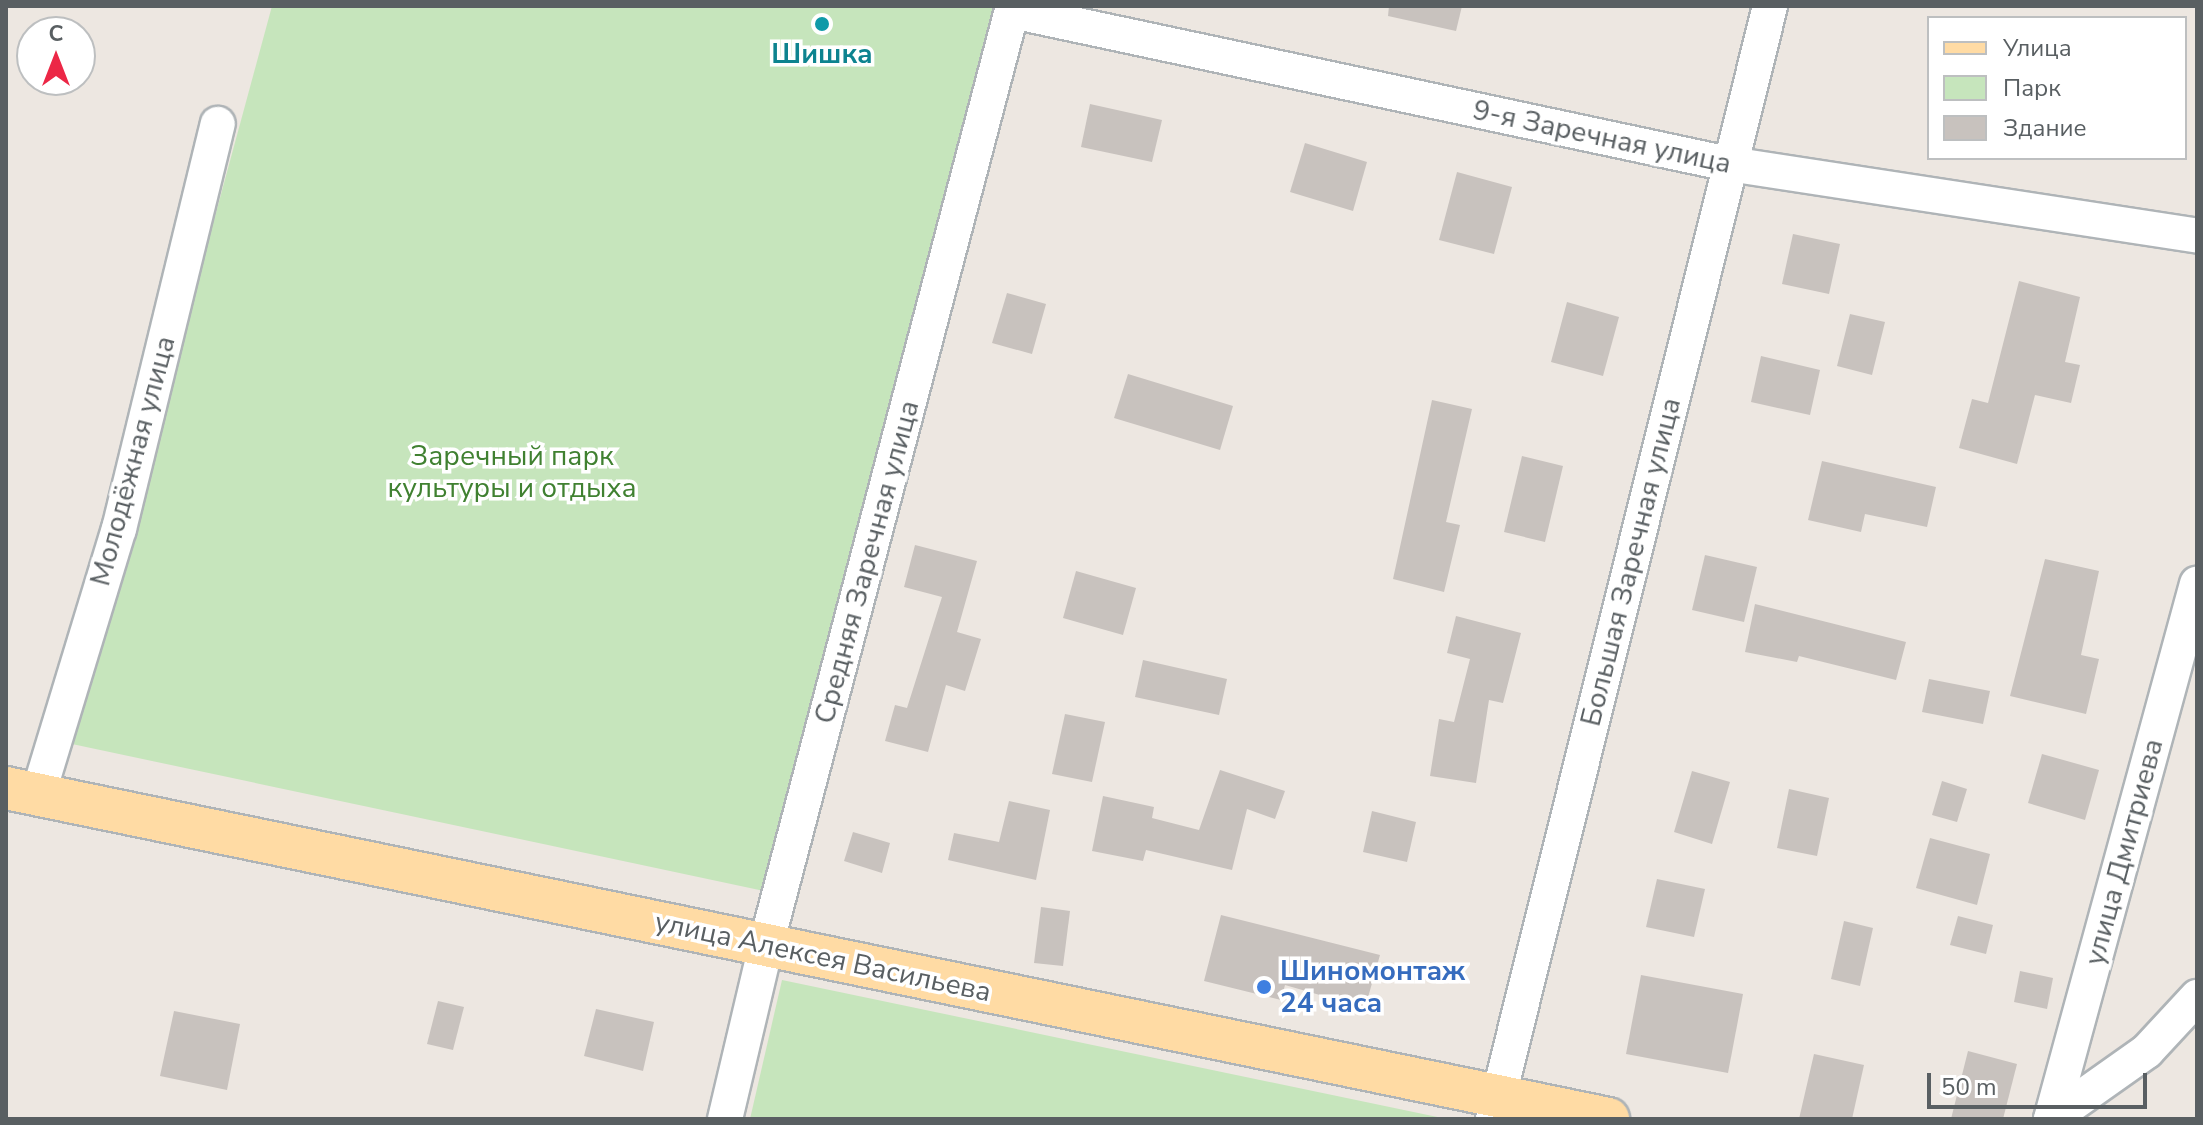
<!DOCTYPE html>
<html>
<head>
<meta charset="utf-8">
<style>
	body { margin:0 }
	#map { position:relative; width:2203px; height:1125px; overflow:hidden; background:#ede7e1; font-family:"Nunito Sans",sans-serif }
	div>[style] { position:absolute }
	.green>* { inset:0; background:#c6e5bc }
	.building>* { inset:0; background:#c8c2be }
	.roads { filter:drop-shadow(2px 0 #afb4b7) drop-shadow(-2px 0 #afb4b7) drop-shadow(0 2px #afb4b7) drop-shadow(0 -2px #afb4b7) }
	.minor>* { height:34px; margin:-17px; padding:0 17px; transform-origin:17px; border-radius:17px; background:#fff }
	.major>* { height:42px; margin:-21px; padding:0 21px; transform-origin:21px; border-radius:21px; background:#ffdba4 }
	.dots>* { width:22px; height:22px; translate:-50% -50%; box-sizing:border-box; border:4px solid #fff; border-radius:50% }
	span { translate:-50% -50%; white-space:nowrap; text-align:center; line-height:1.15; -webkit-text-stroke:7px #fff; paint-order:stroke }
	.culture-label { font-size:28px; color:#0d838f; font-weight:700 }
	.street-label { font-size:28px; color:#595f62 }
	.park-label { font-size:28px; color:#408131 }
	.shop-label { font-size:28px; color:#366cbe; font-weight:700 }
	.left { translate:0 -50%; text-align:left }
	.frame { position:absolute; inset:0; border:8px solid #595f62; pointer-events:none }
	.legend { position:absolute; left:1927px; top:16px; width:260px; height:144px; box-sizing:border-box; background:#fff; border:2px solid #bdbfc0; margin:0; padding:10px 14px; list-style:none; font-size:24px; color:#595f62 }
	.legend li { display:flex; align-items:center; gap:16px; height:40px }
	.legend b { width:40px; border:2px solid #bdbfc0 }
	.north { position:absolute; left:16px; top:16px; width:80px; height:80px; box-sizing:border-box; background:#fff; border:2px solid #bdbfc0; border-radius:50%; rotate:0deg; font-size:22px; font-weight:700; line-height:32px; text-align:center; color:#595f62 }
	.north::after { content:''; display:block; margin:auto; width:28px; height:36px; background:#ec2746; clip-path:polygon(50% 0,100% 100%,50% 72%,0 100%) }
	.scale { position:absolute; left:1927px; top:1073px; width:220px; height:36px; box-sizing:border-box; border:4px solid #595f62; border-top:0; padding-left:10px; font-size:24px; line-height:28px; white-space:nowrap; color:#595f62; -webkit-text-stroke:6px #fff; paint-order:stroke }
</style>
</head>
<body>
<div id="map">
	<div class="green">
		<div style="clip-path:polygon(272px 6px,997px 6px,769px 892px,72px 744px)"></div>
		<div style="clip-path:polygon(782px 980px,1447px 1119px,750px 1119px)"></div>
	</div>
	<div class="building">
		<div style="clip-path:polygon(1389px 6px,1462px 6px,1456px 31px,1388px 16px)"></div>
		<div style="clip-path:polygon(1090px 104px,1162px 120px,1152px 162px,1081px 147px)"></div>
		<div style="clip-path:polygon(1305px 143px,1367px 162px,1353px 211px,1290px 192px)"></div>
		<div style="clip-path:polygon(1457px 172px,1512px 187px,1494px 254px,1439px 240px)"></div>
		<div style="clip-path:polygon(1793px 234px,1840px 244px,1829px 294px,1782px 284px)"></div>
		<div style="clip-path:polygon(2019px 281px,2080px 297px,2065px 362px,2080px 365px,2071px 403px,2035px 395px,2017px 464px,1959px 448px,1972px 399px,1988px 403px)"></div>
		<div style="clip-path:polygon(1007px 293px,1046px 304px,1032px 354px,992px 343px)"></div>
		<div style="clip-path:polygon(1567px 302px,1619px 317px,1603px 376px,1551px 362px)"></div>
		<div style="clip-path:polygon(1850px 314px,1885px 322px,1872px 375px,1837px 366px)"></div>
		<div style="clip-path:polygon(1761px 356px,1820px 370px,1810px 415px,1751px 402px)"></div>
		<div style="clip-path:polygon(1128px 374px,1233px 406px,1220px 450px,1114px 418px)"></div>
		<div style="clip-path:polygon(1432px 400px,1472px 409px,1446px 522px,1460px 525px,1444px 592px,1393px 579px)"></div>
		<div style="clip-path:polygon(1522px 456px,1563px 466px,1545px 542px,1504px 532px)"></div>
		<div style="clip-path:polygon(1822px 461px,1936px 487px,1927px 527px,1865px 514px,1861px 532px,1808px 520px)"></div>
		<div style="clip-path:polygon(915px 545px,977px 561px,957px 632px,981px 639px,965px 691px,946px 685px,928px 752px,885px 741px,895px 705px,907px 708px,942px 597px,904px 587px)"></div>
		<div style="clip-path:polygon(1705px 555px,1757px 567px,1744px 622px,1692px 610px)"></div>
		<div style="clip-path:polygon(2045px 559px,2099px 571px,2081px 655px,2099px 659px,2086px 714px,2010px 696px)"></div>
		<div style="clip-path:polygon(1076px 571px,1136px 588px,1123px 635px,1063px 618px)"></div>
		<div style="clip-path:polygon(1755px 604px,1906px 642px,1896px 680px,1799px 656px,1797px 662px,1745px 652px)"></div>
		<div style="clip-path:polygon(1456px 616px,1521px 633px,1503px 703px,1489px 700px,1476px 783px,1430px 776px,1439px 719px,1454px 722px,1470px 659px,1447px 653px)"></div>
		<div style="clip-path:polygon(1143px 660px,1227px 679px,1219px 715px,1135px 697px)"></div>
		<div style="clip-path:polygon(1929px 679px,1990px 691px,1983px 724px,1922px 712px)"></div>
		<div style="clip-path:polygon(1065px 714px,1105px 722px,1092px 782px,1052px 774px)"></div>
		<div style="clip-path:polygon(2042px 754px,2099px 770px,2085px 820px,2028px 803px)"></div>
		<div style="clip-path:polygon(1220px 770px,1285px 791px,1275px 819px,1247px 809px,1232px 870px,1146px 850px,1143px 861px,1092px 851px,1103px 796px,1154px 807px,1152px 818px,1199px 830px)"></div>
		<div style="clip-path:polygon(1692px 771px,1730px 782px,1712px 844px,1674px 832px)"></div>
		<div style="clip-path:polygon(1942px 781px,1967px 789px,1957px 822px,1932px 815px)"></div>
		<div style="clip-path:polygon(1789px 789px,1829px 798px,1817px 856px,1777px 848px)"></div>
		<div style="clip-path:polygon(1009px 801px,1050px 810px,1036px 880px,948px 860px,954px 833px,999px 842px)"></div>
		<div style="clip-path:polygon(1372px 811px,1416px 822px,1407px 862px,1363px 852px)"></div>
		<div style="clip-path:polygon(853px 832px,890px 843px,882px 873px,844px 861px)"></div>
		<div style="clip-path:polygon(1930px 838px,1990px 854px,1977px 905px,1916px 888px)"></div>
		<div style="clip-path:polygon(1657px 879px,1705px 889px,1694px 937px,1646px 927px)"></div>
		<div style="clip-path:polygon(1041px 907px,1070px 911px,1063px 966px,1034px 963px)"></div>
		<div style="clip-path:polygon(1221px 915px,1380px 955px,1365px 1008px,1285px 985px,1281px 1000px,1204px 981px)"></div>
		<div style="clip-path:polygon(1958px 916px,1993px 925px,1986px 954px,1950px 945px)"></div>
		<div style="clip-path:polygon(1844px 921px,1873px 928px,1860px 986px,1831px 979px)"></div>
		<div style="clip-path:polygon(2020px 971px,2053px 978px,2047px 1009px,2014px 1002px)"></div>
		<div style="clip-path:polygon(1641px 975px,1743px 994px,1728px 1073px,1626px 1054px)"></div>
		<div style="clip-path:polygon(438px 1001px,464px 1007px,453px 1050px,427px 1044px)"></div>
		<div style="clip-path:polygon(596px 1009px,654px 1022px,643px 1071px,584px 1056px)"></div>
		<div style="clip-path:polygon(174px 1011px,240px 1024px,227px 1090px,160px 1076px)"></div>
		<div style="clip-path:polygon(1968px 1051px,2017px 1064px,2003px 1119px,1951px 1119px)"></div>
		<div style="clip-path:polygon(1814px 1054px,1864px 1065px,1852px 1119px,1799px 1119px)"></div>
	</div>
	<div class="roads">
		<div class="minor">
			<div style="left:1012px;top:11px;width:733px;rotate:12.05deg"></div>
			<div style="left:1729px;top:164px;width:474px;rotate:8.7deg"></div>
			<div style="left:38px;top:795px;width:278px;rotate:-73.1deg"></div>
			<div style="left:119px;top:529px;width:417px;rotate:-76.3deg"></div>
			<div style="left:725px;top:1119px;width:179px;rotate:-76.7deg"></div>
			<div style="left:766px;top:945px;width:971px;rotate:-75.26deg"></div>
			<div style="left:1493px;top:1119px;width:1147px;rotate:-76.02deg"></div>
			<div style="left:2051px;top:1119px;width:555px;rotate:-74.74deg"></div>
			<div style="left:2051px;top:1119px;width:118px;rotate:-35.3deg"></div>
			<div style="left:2147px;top:1051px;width:74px;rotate:-47.2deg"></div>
		</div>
		<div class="major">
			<div style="left:6px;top:788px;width:1636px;rotate:11.67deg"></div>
		</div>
	</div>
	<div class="dots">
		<div style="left:822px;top:24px;background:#0f9aa8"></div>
		<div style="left:1264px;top:987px;background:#3f7fe0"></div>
	</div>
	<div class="culture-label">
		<span style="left:822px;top:54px">Шишка</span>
	</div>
	<div class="street-label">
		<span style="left:1602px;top:137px;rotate:12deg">9-я Заречная улица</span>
		<span style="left:133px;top:461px;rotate:-75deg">Молодёжная улица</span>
		<span style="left:867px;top:562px;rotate:-75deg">Средняя Заречная улица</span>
		<span style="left:1631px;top:562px;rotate:-76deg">Большая Заречная улица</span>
		<span style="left:2124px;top:852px;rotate:-75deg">улица Дмитриева</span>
		<span style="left:823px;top:957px;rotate:12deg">улица Алексея Васильева</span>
	</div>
	<div class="park-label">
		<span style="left:512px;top:472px">Заречный парк<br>культуры и отдыха</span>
	</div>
	<div class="shop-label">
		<span class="left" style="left:1280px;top:987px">Шиномонтаж<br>24 часа</span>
	</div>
	<div class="frame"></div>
	<ul class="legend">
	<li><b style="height:10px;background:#ffdba4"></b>Улица</li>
	<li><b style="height:22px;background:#c6e5bc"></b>Парк</li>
	<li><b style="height:22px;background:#c8c2be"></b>Здание</li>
	</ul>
	<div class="north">С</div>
	<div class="scale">50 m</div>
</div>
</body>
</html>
